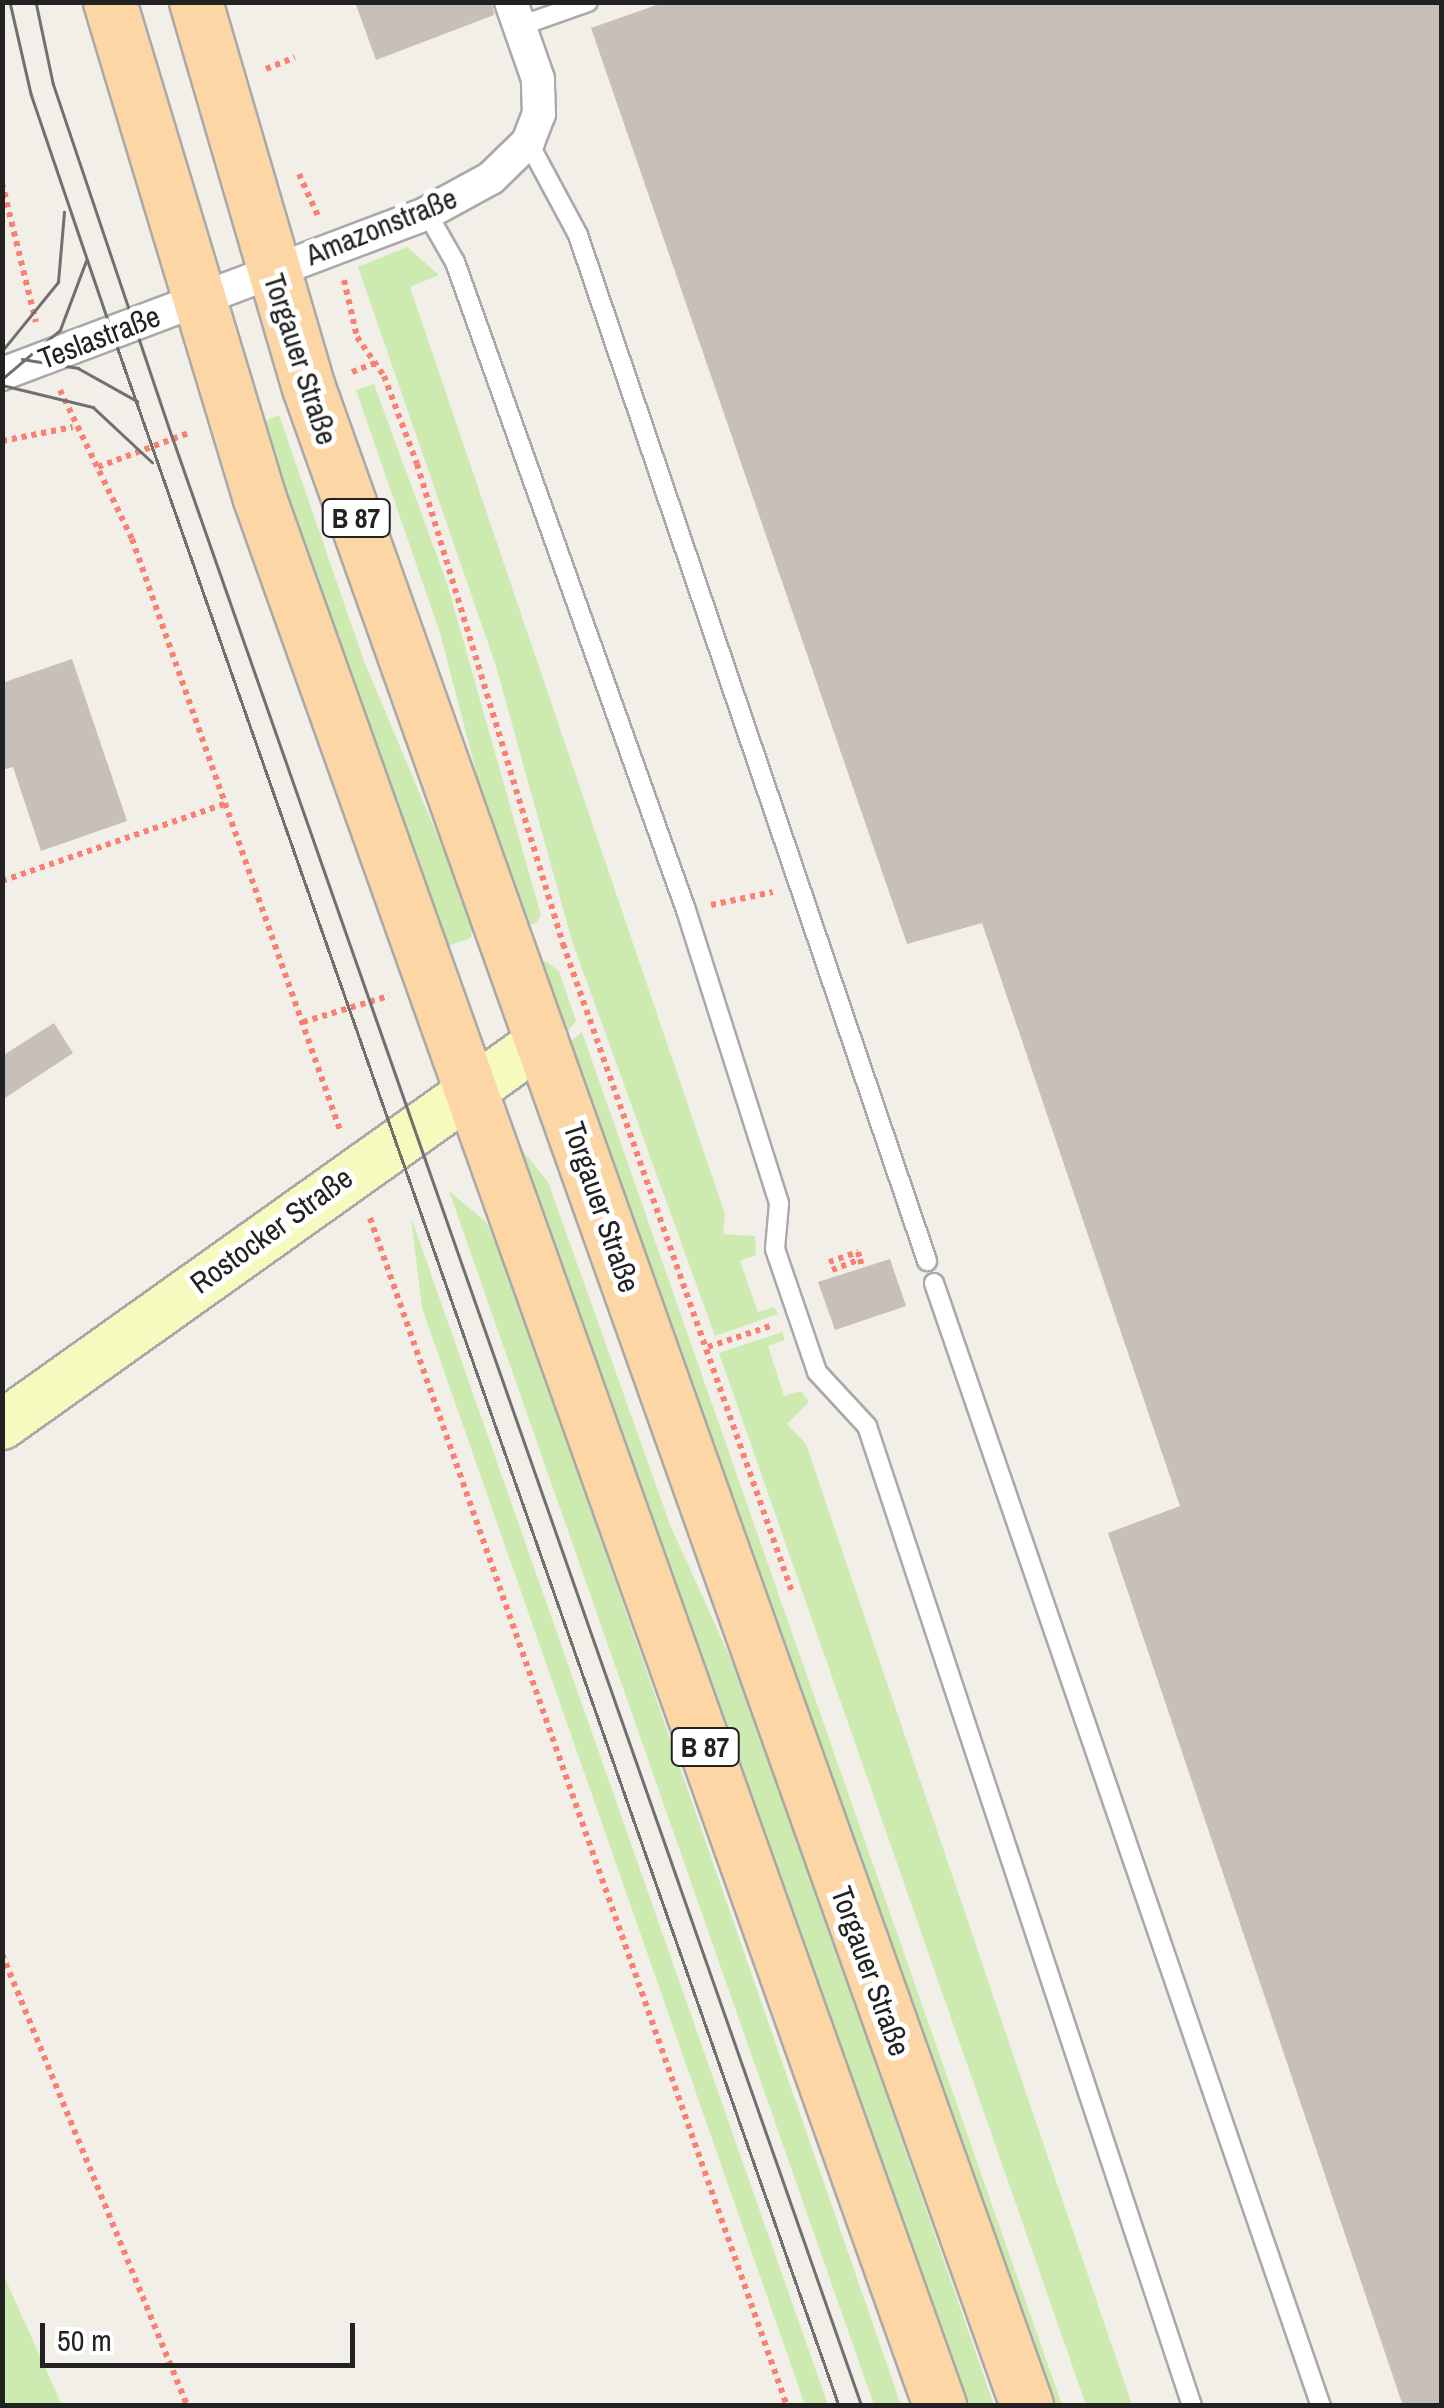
<!DOCTYPE html>
<html>
<head>
<meta charset="utf-8">
<style>
	body { margin:0 }
	#map { position:relative; width:1444px; height:2408px; overflow:hidden; background:#f2efe9; font-family:"Archivo Narrow",sans-serif }
	div>[style] { position:absolute }
	.grass>* { inset:0; background:#cdebb0 }
	.building>* { inset:0; background:#c7bfb8 }
	.path>* { height:6px; margin-top:-3px; transform-origin:0; background:repeating-linear-gradient(90deg,#fa8072 0 5px,transparent 0 10px) }
	.roads { filter:drop-shadow(2px 0 #a9a9a9) drop-shadow(-2px 0 #a9a9a9) drop-shadow(0 2px #a9a9a9) drop-shadow(0 -2px #a9a9a9) }
	.lane>* { height:18px; margin:-9px; padding:0 9px; transform-origin:9px; border-radius:9px; background:#fff }
	.street>* { height:32px; margin:-16px; padding:0 16px; transform-origin:16px; border-radius:16px; background:#fff }
	.secondary>* { height:48px; margin:-24px; padding:0 24px; transform-origin:24px; border-radius:24px; background:#f7fabf }
	.primary>* { height:52px; margin:-26px; padding:0 26px; transform-origin:26px; border-radius:26px; background:#fcd6a4 }
	.tram>* { height:2.5px; margin:-1.25px; padding:0 1.25px; transform-origin:1.25px; border-radius:1.25px; background:#707070 }
	span { translate:-50% -50%; white-space:nowrap; text-align:center; line-height:1.15; -webkit-text-stroke:10px #fff; paint-order:stroke }
	.shield-label span { padding:2px 8px; background:#fff; border:2px solid; border-radius:8px; -webkit-text-stroke-width:0 }
	.shield-label { font-size:28px; color:#222; font-weight:700 }
	.street-label { font-size:30px; color:#222 }
	.frame { position:absolute; inset:0; border:5px solid #222; pointer-events:none }
	.scale { position:absolute; left:40px; top:2323px; width:315px; height:45px; box-sizing:border-box; border:5px solid #222; border-top:0; padding-left:12px; font-size:30px; line-height:35px; white-space:nowrap; color:#222; -webkit-text-stroke:8px #fff; paint-order:stroke }
</style>
</head>
<body>
<div id="map">
	<div class="grass">
		<div style="clip-path:polygon(407px 247px,439px 275px,410px 287px,725px 1214px,723px 1234px,755px 1236px,756px 1255px,740px 1261px,758px 1312px,774px 1307px,778px 1314px,715px 1336px,572px 941px,496px 666px,358px 267px)"></div>
		<div style="clip-path:polygon(374px 384px,447px 583px,541px 915px,536px 923px,524px 925px,500px 864px,440px 633px,356px 390px)"></div>
		<div style="clip-path:polygon(279px 415px,364px 661px,473px 920px,471px 938px,442px 948px,258px 424px)"></div>
		<div style="clip-path:polygon(545px 961px,559px 971px,576px 1021px,563px 1036px,538px 964px)"></div>
		<div style="clip-path:polygon(582px 1032px,1062px 2405px,1043px 2405px,566px 1045px)"></div>
		<div style="clip-path:polygon(517px 1144px,548px 1182px,671px 1527px,748px 1697px,994px 2405px,953px 2405px)"></div>
		<div style="clip-path:polygon(449px 1191px,486px 1222px,503px 1257px,901px 2405px,874px 2405px)"></div>
		<div style="clip-path:polygon(411px 1217px,828px 2405px,805px 2405px,422px 1308px)"></div>
		<div style="clip-path:polygon(782px 1332px,785px 1340px,768px 1346px,784px 1396px,801px 1391px,809px 1402px,787px 1424px,806px 1444px,1132px 2405px,1086px 2405px,719px 1353px)"></div>
		<div style="clip-path:polygon(2px 2274px,3px 2274px,62px 2405px,3px 2405px)"></div>
	</div>
	<div class="building">
		<div style="clip-path:polygon(355px 2px,492px 2px,494px 15px,376px 60px)"></div>
		<div style="clip-path:polygon(665px 2px,1442px 2px,1442px 2406px,1403px 2406px,1108px 1533px,1180px 1506px,982px 923px,907px 944px,591px 28px)"></div>
		<div style="clip-path:polygon(72px 659px,127px 821px,41px 851px,13px 767px,2px 770px,2px 683px)"></div>
		<div style="clip-path:polygon(54px 1023px,73px 1053px,2px 1100px,2px 1056px)"></div>
		<div style="clip-path:polygon(890px 1259px,906px 1306px,835px 1330px,818px 1282px)"></div>
	</div>
	<div class="path">
		<div style="left:266px;top:69px;width:31px;rotate:-22deg"></div>
		<div style="left:299px;top:174px;width:48px;rotate:65.6deg"></div>
		<div style="left:2px;top:183px;width:143px;rotate:76.3deg"></div>
		<div style="left:344px;top:280px;width:58px;rotate:77.2deg"></div>
		<div style="left:357px;top:337px;width:47px;rotate:55.3deg"></div>
		<div style="left:384px;top:376px;width:94px;rotate:69.4deg"></div>
		<div style="left:417px;top:464px;width:502px;rotate:73.08deg"></div>
		<div style="left:563px;top:944px;width:690px;rotate:70.54deg"></div>
		<div style="left:352px;top:372px;width:25px;rotate:-21deg"></div>
		<div style="left:60px;top:390px;width:165px;rotate:64.2deg"></div>
		<div style="left:132px;top:539px;width:627px;rotate:70.61deg"></div>
		<div style="left:2px;top:441px;width:72px;rotate:-11.2deg"></div>
		<div style="left:98px;top:467px;width:99px;rotate:-20.6deg"></div>
		<div style="left:2px;top:881px;width:238px;rotate:-19.1deg"></div>
		<div style="left:711px;top:905px;width:63px;rotate:-11.8deg"></div>
		<div style="left:303px;top:1022px;width:90px;rotate:-16.8deg"></div>
		<div style="left:370px;top:1218px;width:1259px;rotate:70.66deg"></div>
		<div style="left:829px;top:1262px;width:31px;rotate:-19deg"></div>
		<div style="left:858px;top:1252px;width:7px;rotate:74deg"></div>
		<div style="left:832px;top:1270px;width:30px;rotate:-21deg"></div>
		<div style="left:860px;top:1259px;width:8px;rotate:76deg"></div>
		<div style="left:708px;top:1347px;width:69px;rotate:-18.7deg"></div>
		<div style="left:2px;top:1954px;width:488px;rotate:67.7deg"></div>
	</div>
	<div class="roads">
		<div class="lane">
			<div style="left:520px;top:26px;width:72px;rotate:-19.4deg"></div>
			<div style="left:528px;top:142px;width:106px;rotate:61.7deg"></div>
			<div style="left:578px;top:235px;width:1084px;rotate:71.21deg"></div>
			<div style="left:427px;top:213px;width:56px;rotate:60.3deg"></div>
			<div style="left:455px;top:262px;width:688px;rotate:70.38deg"></div>
			<div style="left:686px;top:910px;width:308px;rotate:72.4deg"></div>
			<div style="left:779px;top:1204px;width:45px;rotate:95.1deg"></div>
			<div style="left:775px;top:1249px;width:130px;rotate:71.1deg"></div>
			<div style="left:817px;top:1372px;width:74px;rotate:47.2deg"></div>
			<div style="left:867px;top:1426px;width:1032px;rotate:71.65deg"></div>
			<div style="left:934px;top:1283px;width:1188px;rotate:70.99deg"></div>
		</div>
		<div class="street">
			<div style="left:2px;top:374px;width:454px;rotate:-20.7deg"></div>
			<div style="left:427px;top:213px;width:73px;rotate:-28.7deg"></div>
			<div style="left:491px;top:178px;width:52px;rotate:-44.2deg"></div>
			<div style="left:528px;top:142px;width:30px;rotate:-69deg"></div>
			<div style="left:539px;top:114px;width:35px;rotate:-92deg"></div>
			<div style="left:538px;top:79px;width:82px;rotate:-109.3deg"></div>
		</div>
		<div class="secondary">
			<div style="left:2px;top:1425px;width:664px;rotate:-35.44deg"></div>
		</div>
		<div class="primary">
			<div style="left:110px;top:2px;width:519px;rotate:73.21deg"></div>
			<div style="left:260px;top:499px;width:2025px;rotate:70.37deg"></div>
			<div style="left:196px;top:2px;width:402px;rotate:73.7deg"></div>
			<div style="left:309px;top:388px;width:2142px;rotate:70.41deg"></div>
		</div>
	</div>
	<div class="tram">
		<div style="left:10px;top:2px;width:94px;rotate:77.1deg"></div>
		<div style="left:31px;top:94px;width:251px;rotate:71.2deg"></div>
		<div style="left:112px;top:332px;width:2198px;rotate:70.68deg"></div>
		<div style="left:36px;top:2px;width:83px;rotate:78.1deg"></div>
		<div style="left:53px;top:83px;width:376px;rotate:71.4deg"></div>
		<div style="left:173px;top:439px;width:2084px;rotate:70.7deg"></div>
		<div style="left:2px;top:351px;width:89px;rotate:-50.9deg"></div>
		<div style="left:58px;top:282px;width:70px;rotate:-85.1deg"></div>
		<div style="left:22px;top:359px;width:57px;rotate:9.1deg"></div>
		<div style="left:78px;top:368px;width:68px;rotate:29.2deg"></div>
		<div style="left:2px;top:379px;width:76px;rotate:-40.2deg"></div>
		<div style="left:60px;top:330px;width:74px;rotate:-69.4deg"></div>
		<div style="left:2px;top:385px;width:94px;rotate:13.6deg"></div>
		<div style="left:93px;top:407px;width:81px;rotate:43deg"></div>
	</div>
	<div class="shield-label">
		<span style="left:356px;top:518px">B 87</span>
		<span style="left:705px;top:1747px">B 87</span>
	</div>
	<div class="street-label">
		<span style="left:381px;top:226px;rotate:-22deg">Amazonstraße</span>
		<span style="left:99px;top:337px;rotate:-21deg">Teslastraße</span>
		<span style="left:301px;top:359px;rotate:72deg">Torgauer Straße</span>
		<span style="left:602px;top:1207px;rotate:71deg">Torgauer Straße</span>
		<span style="left:271px;top:1230px;rotate:-36deg">Rostocker Straße</span>
		<span style="left:871px;top:1971px;rotate:70deg">Torgauer Straße</span>
	</div>
	<div class="frame"></div>
	<div class="scale">50 m</div>
</div>
</body>
</html>
